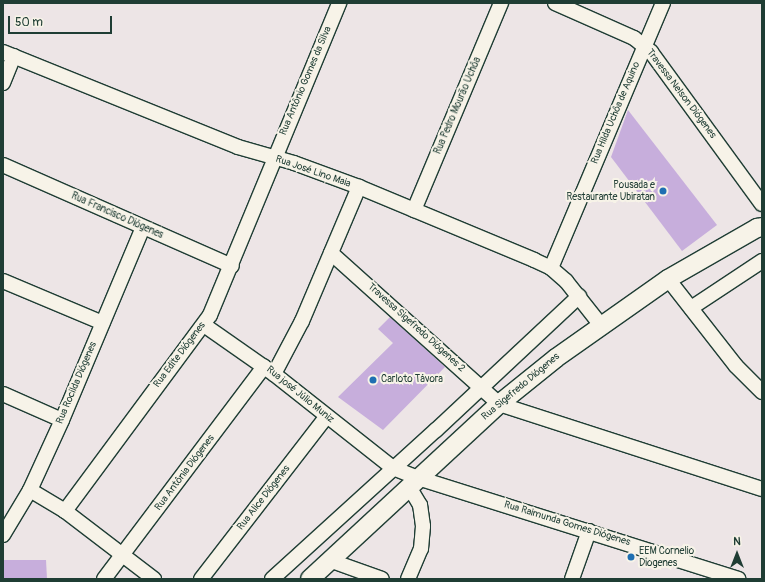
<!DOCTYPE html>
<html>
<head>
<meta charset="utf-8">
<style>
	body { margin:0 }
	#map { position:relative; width:765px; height:582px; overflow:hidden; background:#ede5e6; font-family:Pangolin,sans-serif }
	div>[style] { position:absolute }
	.building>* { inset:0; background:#c7aedc }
	.roads { filter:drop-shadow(1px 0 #1f3d34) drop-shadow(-1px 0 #1f3d34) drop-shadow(0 1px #1f3d34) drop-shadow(0 -1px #1f3d34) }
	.minor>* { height:14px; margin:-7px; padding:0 7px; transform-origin:7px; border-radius:7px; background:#f7f3e8 }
	.major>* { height:18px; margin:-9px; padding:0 9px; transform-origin:9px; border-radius:9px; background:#f7f3e8 }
	.dots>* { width:11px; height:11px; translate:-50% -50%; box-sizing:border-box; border:2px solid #f7f3e8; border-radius:50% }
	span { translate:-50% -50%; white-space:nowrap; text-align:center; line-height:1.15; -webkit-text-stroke:4px #f7f3e8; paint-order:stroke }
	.street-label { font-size:10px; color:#1f3d34 }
	.poi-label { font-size:10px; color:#1f3d34 }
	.right { translate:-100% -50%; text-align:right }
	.left { translate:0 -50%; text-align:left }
	.frame { position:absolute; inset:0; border:4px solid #1f3d34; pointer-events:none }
	.north { position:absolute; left:717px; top:534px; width:40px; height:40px; -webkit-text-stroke:3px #f7f3e8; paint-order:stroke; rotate:0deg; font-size:11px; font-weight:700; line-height:16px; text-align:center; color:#1f3d34 }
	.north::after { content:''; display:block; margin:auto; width:14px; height:18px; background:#1f3d34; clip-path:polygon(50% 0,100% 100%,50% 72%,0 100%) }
	.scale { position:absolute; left:8px; top:16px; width:104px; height:18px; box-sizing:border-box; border:2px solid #1f3d34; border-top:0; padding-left:5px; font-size:12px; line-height:14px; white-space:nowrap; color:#1f3d34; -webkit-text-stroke:3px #f7f3e8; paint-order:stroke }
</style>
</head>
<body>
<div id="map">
	<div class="building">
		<div style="clip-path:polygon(628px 110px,717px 225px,682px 251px,611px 157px)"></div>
		<div style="clip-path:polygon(390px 317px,445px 367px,383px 430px,338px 397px,393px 343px,378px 329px)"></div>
		<div style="clip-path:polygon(3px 560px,46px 560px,47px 579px,3px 579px)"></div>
	</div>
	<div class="roads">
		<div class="minor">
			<div style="left:555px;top:3px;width:86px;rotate:23.9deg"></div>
			<div style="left:634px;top:38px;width:22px;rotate:39deg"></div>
			<div style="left:651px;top:52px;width:188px;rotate:53.9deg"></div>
			<div style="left:3px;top:52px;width:253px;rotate:22deg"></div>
			<div style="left:238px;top:147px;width:58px;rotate:15.9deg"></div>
			<div style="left:294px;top:163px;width:69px;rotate:20.3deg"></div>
			<div style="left:359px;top:187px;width:190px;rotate:22.6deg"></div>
			<div style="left:534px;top:260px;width:19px;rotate:25deg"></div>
			<div style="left:551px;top:268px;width:20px;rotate:41deg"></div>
			<div style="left:566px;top:281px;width:55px;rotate:51.7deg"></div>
			<div style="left:3px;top:83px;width:29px;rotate:-68deg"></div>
			<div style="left:3px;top:165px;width:250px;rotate:23.8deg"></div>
			<div style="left:414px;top:210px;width:225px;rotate:-67.2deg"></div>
			<div style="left:331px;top:253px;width:226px;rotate:41.9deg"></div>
			<div style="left:499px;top:404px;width:276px;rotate:17.9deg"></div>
			<div style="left:551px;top:268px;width:288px;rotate:-67.1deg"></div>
			<div style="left:668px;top:279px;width:110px;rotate:52deg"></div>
			<div style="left:736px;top:366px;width:37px;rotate:45deg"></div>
			<div style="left:3px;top:281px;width:108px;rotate:22.8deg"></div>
			<div style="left:691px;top:308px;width:85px;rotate:-33.5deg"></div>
			<div style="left:204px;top:325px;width:85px;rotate:35deg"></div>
			<div style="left:274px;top:374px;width:152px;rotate:38.3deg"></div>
			<div style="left:393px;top:468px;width:27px;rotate:22deg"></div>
			<div style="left:418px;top:478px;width:336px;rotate:17.5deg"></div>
			<div style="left:274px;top:374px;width:60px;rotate:-62.2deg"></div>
			<div style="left:302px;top:321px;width:146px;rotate:-67deg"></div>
			<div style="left:3px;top:394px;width:64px;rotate:23.8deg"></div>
			<div style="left:30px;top:490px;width:41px;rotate:31deg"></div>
			<div style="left:65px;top:511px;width:112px;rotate:37.4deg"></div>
			<div style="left:65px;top:511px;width:244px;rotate:-53.5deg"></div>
			<div style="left:210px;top:315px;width:338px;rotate:-67.5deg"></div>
			<div style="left:3px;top:535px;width:52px;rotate:-59deg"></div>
			<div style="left:30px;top:490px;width:77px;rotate:-65.4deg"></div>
			<div style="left:62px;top:420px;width:209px;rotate:-67.2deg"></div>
			<div style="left:329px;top:560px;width:56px;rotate:19.7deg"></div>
			<div style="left:104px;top:579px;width:266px;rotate:-53deg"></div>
			<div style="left:201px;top:579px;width:205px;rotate:-52.3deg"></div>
			<div style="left:272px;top:579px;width:222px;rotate:-42.3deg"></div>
			<div style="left:436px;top:430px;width:196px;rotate:-43.1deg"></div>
			<div style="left:408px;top:579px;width:33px;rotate:-67deg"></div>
			<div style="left:421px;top:549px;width:23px;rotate:-85deg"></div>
			<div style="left:423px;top:526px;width:21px;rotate:-98deg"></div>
			<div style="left:420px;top:505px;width:21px;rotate:-121deg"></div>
			<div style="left:572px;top:579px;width:51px;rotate:-70.5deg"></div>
		</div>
		<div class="major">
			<div style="left:310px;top:579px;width:258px;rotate:-42.8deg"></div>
			<div style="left:499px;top:404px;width:73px;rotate:-38.9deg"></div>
			<div style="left:556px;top:358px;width:137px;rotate:-35.2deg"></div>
			<div style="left:668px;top:279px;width:103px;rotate:-29.8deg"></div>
			<div style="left:757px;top:228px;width:5px;rotate:-11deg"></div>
		</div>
	</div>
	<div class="dots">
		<div style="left:663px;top:191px;background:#1f6fb2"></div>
		<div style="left:373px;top:380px;background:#1f6fb2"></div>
		<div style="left:631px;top:557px;background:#1f6fb2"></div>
	</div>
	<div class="street-label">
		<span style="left:306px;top:81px;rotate:-67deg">Rua Antônio Gomes da Silva</span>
		<span style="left:681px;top:94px;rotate:53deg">Travessa Nelson Diógenes</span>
		<span style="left:458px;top:106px;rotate:-67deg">Rua Pedro Mourão Uchôa</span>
		<span style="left:616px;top:113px;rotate:-67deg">Rua Hilda Uchôa de Aquino</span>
		<span style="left:313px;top:172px;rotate:19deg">Rua José Lino Maia</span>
		<span style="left:117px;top:216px;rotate:24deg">Rua Francisco Diógenes</span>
		<span style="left:416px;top:328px;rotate:42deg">Travessa Sigefredo Diógenes 2</span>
		<span style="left:180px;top:355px;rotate:-53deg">Rua Edite Diógenes</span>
		<span style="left:77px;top:383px;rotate:-67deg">Rua Rocilda Diógenes</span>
		<span style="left:521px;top:387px;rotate:-40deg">Rua Sigefredo Diógenes</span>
		<span style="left:300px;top:395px;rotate:39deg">Rua josé Júlio Muniz</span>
		<span style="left:185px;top:473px;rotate:-53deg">Rua Antônia Diógenes</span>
		<span style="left:264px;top:498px;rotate:-52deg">Rua Alice Diógenes</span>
		<span style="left:567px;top:524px;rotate:17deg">Rua Raimunda Gomes Diógenes</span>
	</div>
	<div class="poi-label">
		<span class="right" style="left:655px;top:191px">Pousada e<br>Restaurante Ubiratan</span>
		<span class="left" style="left:381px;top:380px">Carloto Távora</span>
		<span class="left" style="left:639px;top:557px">EEM Cornelio<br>Diogenes</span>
	</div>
	<div class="frame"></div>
	<div class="north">N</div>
	<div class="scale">50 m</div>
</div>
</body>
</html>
